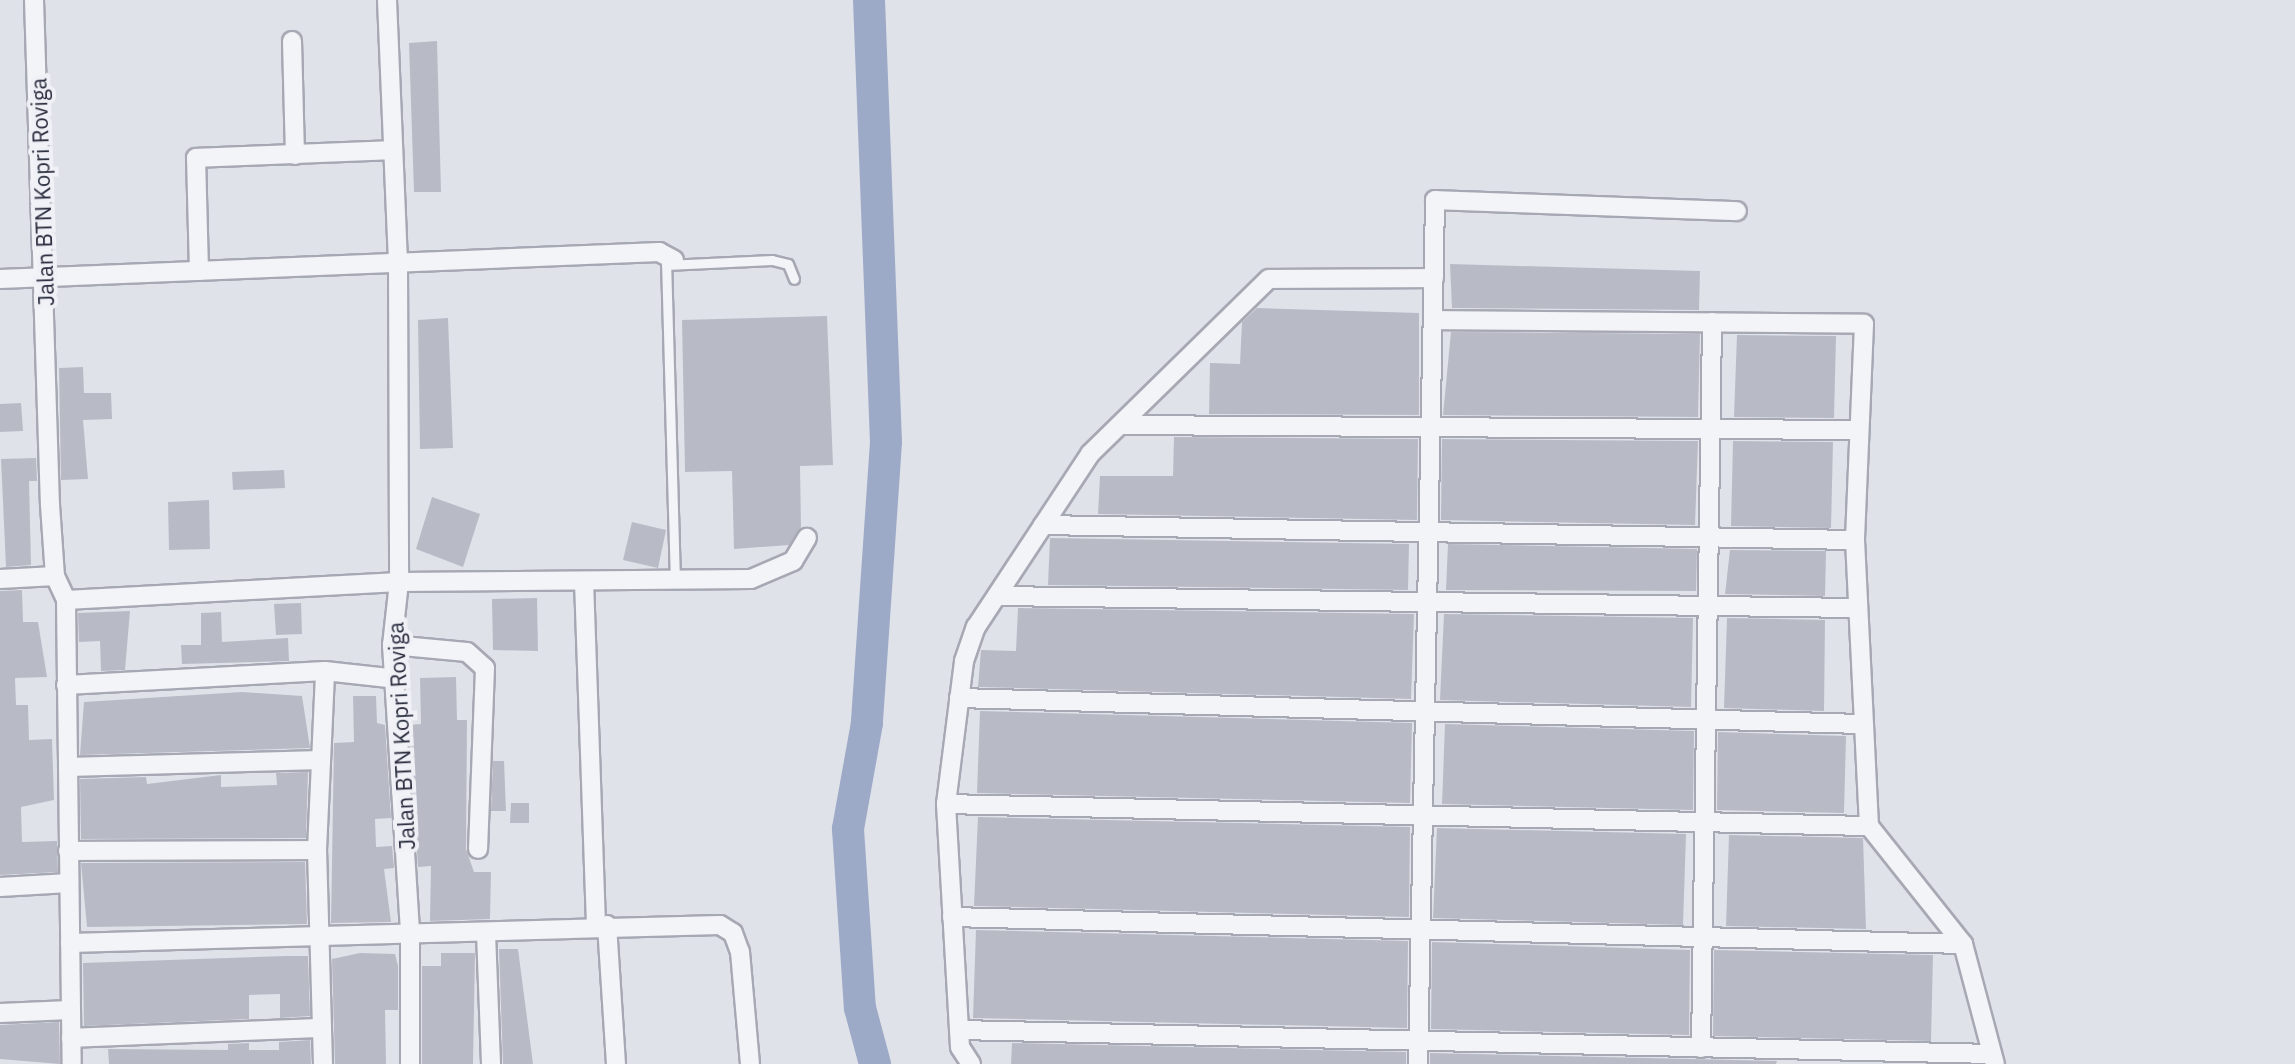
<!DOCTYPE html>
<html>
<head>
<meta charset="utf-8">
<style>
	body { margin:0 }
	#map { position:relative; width:2295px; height:1064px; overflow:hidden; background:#e0e2e9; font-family:"IBM Plex Sans",sans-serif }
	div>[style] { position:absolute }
	.river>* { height:32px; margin:-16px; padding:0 16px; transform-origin:16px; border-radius:16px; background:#9daac7 }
	.building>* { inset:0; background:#b8bbc5 }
	.roads { filter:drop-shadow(2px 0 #a6a8b3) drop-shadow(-2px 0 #a6a8b3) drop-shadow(0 2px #a6a8b3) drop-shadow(0 -2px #a6a8b3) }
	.lane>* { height:9px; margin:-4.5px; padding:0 4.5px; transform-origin:4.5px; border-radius:4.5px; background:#f3f4f7 }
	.street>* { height:18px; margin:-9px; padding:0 9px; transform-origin:9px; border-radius:9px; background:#f3f4f7 }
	span { translate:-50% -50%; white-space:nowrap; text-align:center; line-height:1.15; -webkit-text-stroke:8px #f0f1f6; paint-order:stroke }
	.street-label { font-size:22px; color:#2a2e3f }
</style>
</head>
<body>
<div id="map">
	<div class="river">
		<div style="left:869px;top:0;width:442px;rotate:87.8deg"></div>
		<div style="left:886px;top:442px;width:282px;rotate:93.9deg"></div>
		<div style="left:867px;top:723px;width:108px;rotate:100.2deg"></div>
		<div style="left:848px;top:829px;width:179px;rotate:86.2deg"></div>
		<div style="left:860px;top:1008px;width:58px;rotate:75deg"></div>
	</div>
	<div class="building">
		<div style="clip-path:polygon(437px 41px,441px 192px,414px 192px,409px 43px)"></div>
		<div style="clip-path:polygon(1450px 264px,1700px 271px,1699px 310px,1452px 308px)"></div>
		<div style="clip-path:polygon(1257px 308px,1419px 313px,1419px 415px,1209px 414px,1210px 363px,1240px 364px,1242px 322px)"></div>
		<div style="clip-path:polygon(827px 316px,833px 465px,800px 466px,801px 527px,789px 545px,734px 549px,732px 471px,685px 472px,682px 320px)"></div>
		<div style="clip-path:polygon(448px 318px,453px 448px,420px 449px,418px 320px)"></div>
		<div style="clip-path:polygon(1451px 332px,1700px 334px,1698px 417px,1443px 415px)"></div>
		<div style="clip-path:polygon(1737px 335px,1836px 336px,1834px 418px,1734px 417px)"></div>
		<div style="clip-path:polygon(83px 367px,84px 393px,111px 393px,112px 419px,83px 420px,88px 479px,61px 480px,59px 368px)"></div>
		<div style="clip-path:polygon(21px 403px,23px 431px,0 432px,0 404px)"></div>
		<div style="clip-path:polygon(1174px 437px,1418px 439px,1417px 520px,1098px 514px,1100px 476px,1173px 476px)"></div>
		<div style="clip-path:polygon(1442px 439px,1698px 441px,1695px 525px,1441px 520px)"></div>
		<div style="clip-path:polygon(1733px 441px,1833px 442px,1831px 528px,1731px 526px)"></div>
		<div style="clip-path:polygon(36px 458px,37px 481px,29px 481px,31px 565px,6px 567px,1px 459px)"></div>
		<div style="clip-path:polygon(284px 470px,285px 488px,233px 490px,232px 472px)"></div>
		<div style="clip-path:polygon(432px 497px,480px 514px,463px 567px,416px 549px)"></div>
		<div style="clip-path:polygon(209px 500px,210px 549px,169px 550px,168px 502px)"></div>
		<div style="clip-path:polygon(632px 522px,666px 530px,658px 568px,623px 560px)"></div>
		<div style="clip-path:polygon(1050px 538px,1409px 544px,1408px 590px,1048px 585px)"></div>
		<div style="clip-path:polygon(1448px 544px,1697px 549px,1696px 591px,1446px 590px)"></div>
		<div style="clip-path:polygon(1730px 550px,1826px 551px,1825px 596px,1725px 594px)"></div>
		<div style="clip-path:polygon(22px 590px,23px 622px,38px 622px,47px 677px,15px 678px,16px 705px,28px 705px,29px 740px,52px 739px,54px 800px,21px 807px,22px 842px,57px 841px,58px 872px,0 875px,0 591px)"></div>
		<div style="clip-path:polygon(537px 598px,538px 651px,493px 650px,492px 599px)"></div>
		<div style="clip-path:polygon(301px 603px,302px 634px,276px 635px,274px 604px)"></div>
		<div style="clip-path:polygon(1018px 608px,1414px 614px,1411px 699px,978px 687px,981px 650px,1016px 651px)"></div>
		<div style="clip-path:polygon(130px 611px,125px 670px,101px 671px,100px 641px,79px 642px,78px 613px)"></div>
		<div style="clip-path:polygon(221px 612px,222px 642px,288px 638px,289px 661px,182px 664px,181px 645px,201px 645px,201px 613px)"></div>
		<div style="clip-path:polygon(1444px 614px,1693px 618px,1691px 707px,1440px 700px)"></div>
		<div style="clip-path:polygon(1727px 618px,1825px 620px,1824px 711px,1724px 708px)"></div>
		<div style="clip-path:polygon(456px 677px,457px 720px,467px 720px,466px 849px,474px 872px,491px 872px,490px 919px,430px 921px,431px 866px,418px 867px,409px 725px,421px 724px,420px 678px)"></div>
		<div style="clip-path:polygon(242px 692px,302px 696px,310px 748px,80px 755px,84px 702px)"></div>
		<div style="clip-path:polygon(353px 696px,376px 696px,377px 723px,385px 725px,391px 818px,375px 819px,376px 847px,392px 846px,394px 868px,384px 869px,391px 922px,331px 923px,334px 743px,354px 742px)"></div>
		<div style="clip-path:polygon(980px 711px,1412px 723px,1410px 803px,977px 793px)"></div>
		<div style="clip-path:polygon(1445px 724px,1694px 731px,1693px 810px,1442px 804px)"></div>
		<div style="clip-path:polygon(1718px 732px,1846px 736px,1844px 813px,1717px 810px)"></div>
		<div style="clip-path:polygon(493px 761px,504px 761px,506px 811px,491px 811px)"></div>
		<div style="clip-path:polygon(308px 772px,306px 838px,81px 839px,80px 779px,146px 777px,147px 784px,221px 775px,221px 787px,277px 785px,276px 773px)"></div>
		<div style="clip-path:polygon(511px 803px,529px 803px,529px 823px,510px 823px)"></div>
		<div style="clip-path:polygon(978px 817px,1410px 827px,1409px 917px,974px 906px)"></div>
		<div style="clip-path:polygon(1437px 828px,1686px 834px,1683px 925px,1433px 918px)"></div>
		<div style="clip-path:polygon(1729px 835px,1863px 838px,1866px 929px,1726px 926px)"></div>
		<div style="clip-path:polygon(305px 862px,307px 924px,87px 927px,81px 863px)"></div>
		<div style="clip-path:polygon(976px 930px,1408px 941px,1407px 1028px,973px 1018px)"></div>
		<div style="clip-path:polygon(1432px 942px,1690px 950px,1689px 1035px,1431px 1029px)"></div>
		<div style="clip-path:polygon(499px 949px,518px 949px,533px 1064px,503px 1064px)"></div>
		<div style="clip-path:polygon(1714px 950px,1933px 955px,1931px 1041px,1713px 1036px)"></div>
		<div style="clip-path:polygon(360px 953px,395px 954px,398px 966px,398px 1010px,385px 1010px,386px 1064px,335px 1064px,332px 959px)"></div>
		<div style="clip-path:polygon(441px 953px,475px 953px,473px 1064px,422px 1064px,422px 966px,441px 966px)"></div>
		<div style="clip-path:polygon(285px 956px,308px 956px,310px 1016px,280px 1018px,280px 994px,249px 995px,249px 1019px,84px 1026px,83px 963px)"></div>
		<div style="clip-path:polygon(59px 1022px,60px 1064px,0 1059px,0 1025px)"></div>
		<div style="clip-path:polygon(310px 1040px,311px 1064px,109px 1064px,108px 1049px,228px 1050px,228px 1044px,249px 1043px,249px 1050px,279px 1050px,279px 1042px)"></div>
		<div style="clip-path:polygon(1012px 1043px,1406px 1052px,1406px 1064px,1011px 1064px)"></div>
		<div style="clip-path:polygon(1430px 1053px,1777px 1061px,1776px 1064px,1430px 1064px)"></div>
	</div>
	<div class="roads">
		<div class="lane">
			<div style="left:675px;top:582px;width:317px;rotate:-91.6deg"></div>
			<div style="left:666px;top:265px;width:106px;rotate:-2.7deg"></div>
			<div style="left:772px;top:260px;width:16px;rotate:14deg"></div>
			<div style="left:788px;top:264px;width:16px;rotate:68deg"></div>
		</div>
		<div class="street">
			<div style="left:34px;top:0;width:505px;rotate:88.19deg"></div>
			<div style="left:50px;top:505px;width:71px;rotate:86deg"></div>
			<div style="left:55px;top:576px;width:26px;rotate:65deg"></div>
			<div style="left:66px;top:600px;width:464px;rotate:89.3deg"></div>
			<div style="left:387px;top:0;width:264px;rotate:87.6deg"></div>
			<div style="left:398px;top:264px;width:318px;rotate:89.8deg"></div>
			<div style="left:399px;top:582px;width:352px;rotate:-0.5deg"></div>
			<div style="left:751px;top:579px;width:46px;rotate:-23.2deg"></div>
			<div style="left:793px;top:561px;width:27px;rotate:-59deg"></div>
			<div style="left:292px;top:41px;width:114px;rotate:88.5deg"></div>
			<div style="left:199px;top:271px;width:113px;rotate:-91.5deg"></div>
			<div style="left:196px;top:158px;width:197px;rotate:-2.3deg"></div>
			<div style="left:0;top:279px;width:660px;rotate:-2.35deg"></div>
			<div style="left:659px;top:252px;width:17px;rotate:28deg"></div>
			<div style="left:1433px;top:320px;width:431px;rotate:0.5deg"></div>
			<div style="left:1864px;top:324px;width:216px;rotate:92.4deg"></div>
			<div style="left:1855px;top:540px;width:286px;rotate:87.2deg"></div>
			<div style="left:1869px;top:826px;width:151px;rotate:51.5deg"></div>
			<div style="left:1963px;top:944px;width:124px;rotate:75.1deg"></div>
			<div style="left:1120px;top:425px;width:737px;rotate:0.39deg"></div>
			<div style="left:1043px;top:525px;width:812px;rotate:1.06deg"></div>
			<div style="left:0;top:579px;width:55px;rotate:-3.1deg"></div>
			<div style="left:584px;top:581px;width:345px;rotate:88deg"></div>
			<div style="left:997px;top:596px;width:859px;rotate:0.8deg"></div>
			<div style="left:66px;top:600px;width:333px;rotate:-3.1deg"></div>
			<div style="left:399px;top:582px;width:63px;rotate:96.3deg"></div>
			<div style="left:392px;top:645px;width:291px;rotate:86.4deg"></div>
			<div style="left:410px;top:935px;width:129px;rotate:90deg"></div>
			<div style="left:392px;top:645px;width:75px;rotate:5.3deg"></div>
			<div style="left:467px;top:652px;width:24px;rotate:42deg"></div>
			<div style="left:485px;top:668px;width:181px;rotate:92.2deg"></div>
			<div style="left:66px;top:685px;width:259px;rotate:-3.1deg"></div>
			<div style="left:325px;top:671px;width:73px;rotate:6.3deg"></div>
			<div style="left:959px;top:698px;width:901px;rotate:1.65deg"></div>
			<div style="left:68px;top:767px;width:253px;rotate:-1.6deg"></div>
			<div style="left:946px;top:804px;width:923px;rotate:1.37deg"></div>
			<div style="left:68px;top:851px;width:249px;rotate:-0.2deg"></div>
			<div style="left:0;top:887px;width:69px;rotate:-3.3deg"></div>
			<div style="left:952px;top:917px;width:1011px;rotate:1.53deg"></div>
			<div style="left:607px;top:925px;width:139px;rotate:86.3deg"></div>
			<div style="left:486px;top:933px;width:131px;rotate:87.8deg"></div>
			<div style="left:70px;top:943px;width:650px;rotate:-1.59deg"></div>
			<div style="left:720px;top:925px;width:15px;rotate:32deg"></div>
			<div style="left:733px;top:933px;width:20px;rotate:70deg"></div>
			<div style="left:740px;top:952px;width:112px;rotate:84.9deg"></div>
			<div style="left:0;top:1013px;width:70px;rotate:-2.5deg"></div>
			<div style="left:959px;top:1030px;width:1032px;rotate:1.33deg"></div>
			<div style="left:71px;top:1038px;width:251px;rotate:-2.3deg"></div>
			<div style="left:1701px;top:1048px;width:726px;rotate:-89.13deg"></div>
			<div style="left:323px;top:1064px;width:214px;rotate:-91.6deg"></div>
			<div style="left:317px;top:850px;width:179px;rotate:-87.4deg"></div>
			<div style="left:971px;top:1064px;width:20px;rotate:-123deg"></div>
			<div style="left:960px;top:1047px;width:243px;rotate:-93.3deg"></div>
			<div style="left:946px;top:804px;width:144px;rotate:-82.8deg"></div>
			<div style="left:964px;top:661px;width:36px;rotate:-71deg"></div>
			<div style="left:976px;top:627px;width:207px;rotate:-56.6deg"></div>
			<div style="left:1090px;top:454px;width:250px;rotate:-44.4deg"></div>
			<div style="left:1269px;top:279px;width:165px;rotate:-0.3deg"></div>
			<div style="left:1418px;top:1064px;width:864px;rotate:-88.87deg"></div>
			<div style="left:1435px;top:200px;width:302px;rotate:2.1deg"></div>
		</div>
	</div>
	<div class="street-label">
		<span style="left:42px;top:192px;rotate:-92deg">Jalan BTN Kopri Roviga</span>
		<span style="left:401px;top:736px;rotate:-93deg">Jalan BTN Kopri Roviga</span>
	</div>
</div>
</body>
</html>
